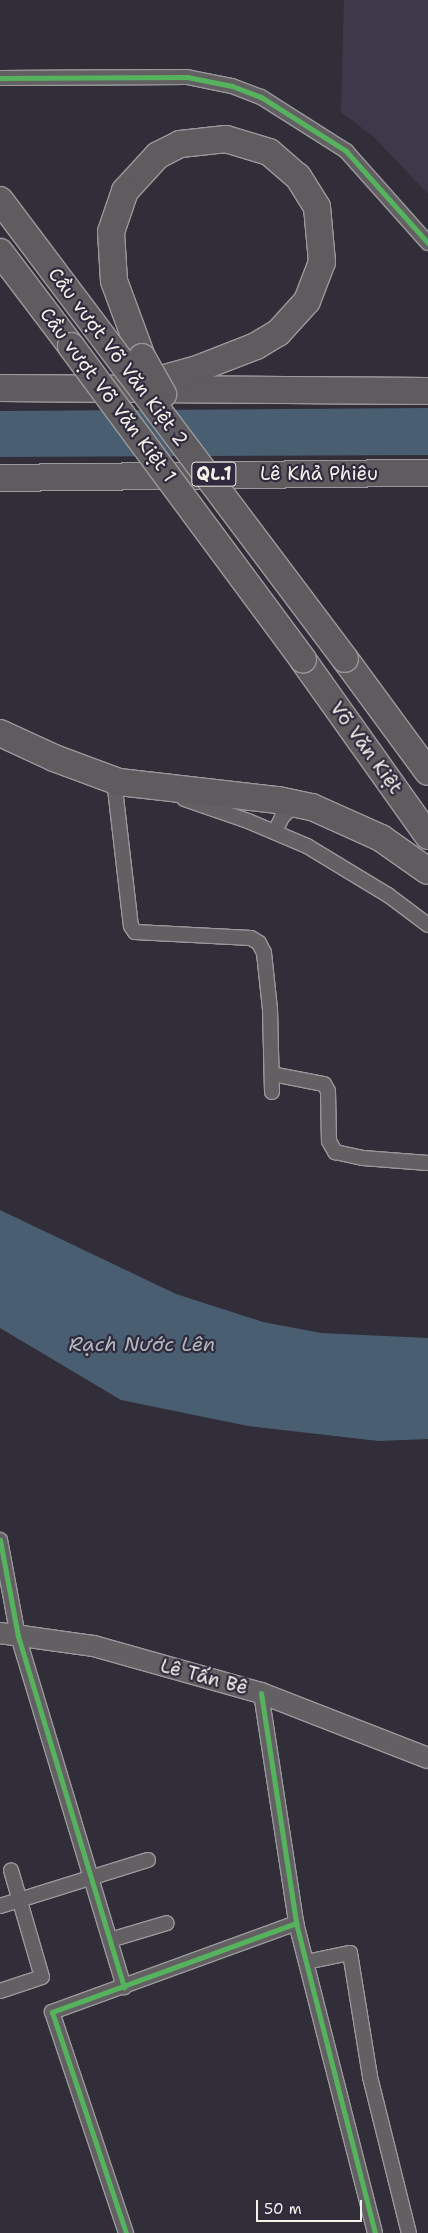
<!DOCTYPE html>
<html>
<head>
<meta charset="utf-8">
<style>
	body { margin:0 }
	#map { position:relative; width:428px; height:2233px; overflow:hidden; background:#312e39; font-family:"Shantell Sans",sans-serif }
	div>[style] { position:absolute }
	.built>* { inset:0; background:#3f384b }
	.water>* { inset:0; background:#4a5e71 }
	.roads { filter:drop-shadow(1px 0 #9a989b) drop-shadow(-1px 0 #9a989b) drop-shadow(0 1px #9a989b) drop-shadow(0 -1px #9a989b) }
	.street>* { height:14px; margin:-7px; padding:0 7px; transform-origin:7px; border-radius:7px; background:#626063 }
	.secondary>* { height:20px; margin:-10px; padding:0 10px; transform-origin:10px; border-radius:10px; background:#626063 }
	.highway>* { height:26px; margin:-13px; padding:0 13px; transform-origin:13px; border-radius:13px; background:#5f5c5f }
	.bridges { filter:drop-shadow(1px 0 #9a989b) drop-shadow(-1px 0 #9a989b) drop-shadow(0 1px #9a989b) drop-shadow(0 -1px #9a989b) }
	.highway-bridge>* { height:26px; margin:-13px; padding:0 13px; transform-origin:13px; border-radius:13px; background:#5f5c5f }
	.cycleway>* { height:5px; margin:-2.5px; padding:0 2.5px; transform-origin:2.5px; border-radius:2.5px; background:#56b35d }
	span { translate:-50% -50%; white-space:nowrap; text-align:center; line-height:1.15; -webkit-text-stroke:4.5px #2f2a3d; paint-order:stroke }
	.shield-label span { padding:1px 4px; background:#2f2a3d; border:1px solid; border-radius:4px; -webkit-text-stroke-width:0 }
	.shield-label { font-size:18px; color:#f4f1e8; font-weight:700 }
	.street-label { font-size:19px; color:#f4f1e8 }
	.water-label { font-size:20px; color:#b1b8bb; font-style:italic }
	.scale { position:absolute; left:256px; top:2200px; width:106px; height:22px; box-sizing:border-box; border:2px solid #f4f1e8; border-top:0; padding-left:6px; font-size:15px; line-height:18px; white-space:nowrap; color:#f4f1e8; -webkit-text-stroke:4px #2f2a3d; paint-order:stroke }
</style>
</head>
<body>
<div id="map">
	<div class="built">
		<div style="clip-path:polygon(344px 0,428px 0,428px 194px,374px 137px,341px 112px)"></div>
	</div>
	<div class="water">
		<div style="clip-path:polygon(428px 408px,428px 455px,0 457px,0 411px)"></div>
		<div style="clip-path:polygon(0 1210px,176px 1294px,263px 1322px,321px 1333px,428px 1338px,428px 1439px,379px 1441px,248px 1426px,121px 1400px,0 1328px)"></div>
	</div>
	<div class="roads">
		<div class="street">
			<div style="left:0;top:78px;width:187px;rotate:-0.3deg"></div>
			<div style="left:187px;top:77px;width:46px;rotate:11.3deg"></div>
			<div style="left:232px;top:86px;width:31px;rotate:21deg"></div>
			<div style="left:261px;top:97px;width:101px;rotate:32.4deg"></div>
			<div style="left:346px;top:151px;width:123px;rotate:48.3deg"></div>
			<div style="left:114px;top:780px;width:147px;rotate:83.4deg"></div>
			<div style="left:131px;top:926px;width:7px;rotate:56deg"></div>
			<div style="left:135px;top:932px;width:116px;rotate:3deg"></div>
			<div style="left:251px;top:938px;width:9px;rotate:32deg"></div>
			<div style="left:259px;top:943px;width:11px;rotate:63deg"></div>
			<div style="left:264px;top:953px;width:56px;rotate:83.9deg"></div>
			<div style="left:270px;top:1009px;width:83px;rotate:88.6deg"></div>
			<div style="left:184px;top:799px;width:68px;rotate:19deg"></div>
			<div style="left:248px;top:821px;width:64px;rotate:23deg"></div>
			<div style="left:307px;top:846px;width:95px;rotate:31.2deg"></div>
			<div style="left:388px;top:895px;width:50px;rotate:36.9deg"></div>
			<div style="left:275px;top:832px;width:17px;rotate:-65deg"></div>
			<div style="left:282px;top:817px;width:18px;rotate:-45deg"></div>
			<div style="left:272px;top:1074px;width:53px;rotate:10.9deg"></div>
			<div style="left:324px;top:1084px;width:8px;rotate:60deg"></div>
			<div style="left:328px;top:1091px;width:50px;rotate:88.9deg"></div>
			<div style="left:329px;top:1141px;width:13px;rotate:61deg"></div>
			<div style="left:335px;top:1152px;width:29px;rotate:12deg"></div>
			<div style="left:363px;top:1158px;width:65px;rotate:4.4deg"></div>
			<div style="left:0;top:1540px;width:98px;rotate:79.4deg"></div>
			<div style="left:18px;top:1636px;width:367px;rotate:73.2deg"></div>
			<div style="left:261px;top:1693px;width:233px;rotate:81.3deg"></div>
			<div style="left:296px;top:1923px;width:320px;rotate:75.7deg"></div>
			<div style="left:0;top:1906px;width:155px;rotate:-17.3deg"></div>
			<div style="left:110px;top:1940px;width:59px;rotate:-16.6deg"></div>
			<div style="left:306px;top:1962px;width:45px;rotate:-11.6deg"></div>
			<div style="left:350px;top:1953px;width:126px;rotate:80.8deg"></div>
			<div style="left:370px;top:2077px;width:161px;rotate:76deg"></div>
			<div style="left:0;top:1991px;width:44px;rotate:-18.4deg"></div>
			<div style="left:42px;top:1977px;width:111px;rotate:-106.2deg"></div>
			<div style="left:126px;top:2233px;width:233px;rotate:-108.5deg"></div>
			<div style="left:52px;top:2012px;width:260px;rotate:-20deg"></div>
		</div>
		<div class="secondary">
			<div style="left:0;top:1633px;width:95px;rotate:7.9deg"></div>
			<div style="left:94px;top:1646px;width:173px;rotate:15.7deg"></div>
			<div style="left:261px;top:1693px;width:179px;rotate:21.3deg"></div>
		</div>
		<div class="highway">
			<div style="left:0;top:252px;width:118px;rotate:52.9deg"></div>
			<div style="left:0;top:388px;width:428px;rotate:0.4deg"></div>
			<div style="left:125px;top:389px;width:75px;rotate:-15.5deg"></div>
			<div style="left:197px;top:369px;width:63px;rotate:-21.3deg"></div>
			<div style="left:256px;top:346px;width:26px;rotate:-31deg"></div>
			<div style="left:278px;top:333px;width:43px;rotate:-47.8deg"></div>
			<div style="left:307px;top:301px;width:42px;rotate:-69deg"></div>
			<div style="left:322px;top:262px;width:55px;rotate:-95.2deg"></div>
			<div style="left:317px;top:207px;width:36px;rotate:-122deg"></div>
			<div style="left:298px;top:177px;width:38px;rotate:-139deg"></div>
			<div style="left:269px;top:152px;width:45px;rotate:-163.2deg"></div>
			<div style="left:226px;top:139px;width:46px;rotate:173.8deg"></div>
			<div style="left:180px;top:144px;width:25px;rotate:153deg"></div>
			<div style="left:158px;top:155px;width:49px;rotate:132.5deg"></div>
			<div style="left:125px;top:191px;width:43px;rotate:108.9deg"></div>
			<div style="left:111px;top:232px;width:49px;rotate:86.5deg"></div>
			<div style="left:114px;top:281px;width:81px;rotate:69.8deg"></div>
			<div style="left:0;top:478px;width:428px;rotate:-0.7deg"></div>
			<div style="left:345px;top:659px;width:140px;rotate:53.7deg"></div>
			<div style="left:303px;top:660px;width:216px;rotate:54.6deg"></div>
			<div style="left:0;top:733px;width:60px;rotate:24.8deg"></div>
			<div style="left:54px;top:758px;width:69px;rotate:20.3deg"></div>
			<div style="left:119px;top:782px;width:160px;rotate:6.5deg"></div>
			<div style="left:278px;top:800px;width:35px;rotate:12deg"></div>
			<div style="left:312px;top:807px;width:76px;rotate:24.2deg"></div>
			<div style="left:381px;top:838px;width:57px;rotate:35.1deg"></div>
		</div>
	</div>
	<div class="bridges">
		<div class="highway-bridge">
			<div style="left:0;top:200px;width:574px;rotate:53.07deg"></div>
			<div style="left:71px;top:346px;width:390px;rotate:53.5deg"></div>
			<div style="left:142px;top:357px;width:43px;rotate:60.4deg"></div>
		</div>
	</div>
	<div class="cycleway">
		<div style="left:0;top:78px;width:187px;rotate:-0.3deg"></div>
		<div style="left:187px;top:77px;width:46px;rotate:11.3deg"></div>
		<div style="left:232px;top:86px;width:31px;rotate:21deg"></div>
		<div style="left:261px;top:97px;width:101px;rotate:32.4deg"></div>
		<div style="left:346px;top:151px;width:123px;rotate:48.3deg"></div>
		<div style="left:0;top:1540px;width:98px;rotate:79.4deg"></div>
		<div style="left:18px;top:1636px;width:367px;rotate:73.2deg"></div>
		<div style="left:261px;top:1693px;width:233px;rotate:81.3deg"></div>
		<div style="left:296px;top:1923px;width:320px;rotate:75.7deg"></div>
		<div style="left:126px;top:2233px;width:233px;rotate:-108.5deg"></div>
		<div style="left:52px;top:2012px;width:260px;rotate:-20deg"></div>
	</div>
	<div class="shield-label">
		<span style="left:214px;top:474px">QL.1</span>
	</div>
	<div class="street-label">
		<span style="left:118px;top:357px;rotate:53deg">Cầu vượt Võ Văn Kiệt 2</span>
		<span style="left:108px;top:395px;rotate:53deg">Cầu vượt Võ Văn Kiệt 1</span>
		<span style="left:319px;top:474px">Lê Khả Phiêu</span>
		<span style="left:366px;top:748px;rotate:54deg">Võ Văn Kiệt</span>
		<span style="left:204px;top:1677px;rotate:15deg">Lê Tấn Bê</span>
	</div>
	<div class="water-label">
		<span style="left:142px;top:1344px">Rạch Nước Lên</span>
	</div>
	<div class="scale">50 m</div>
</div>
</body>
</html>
